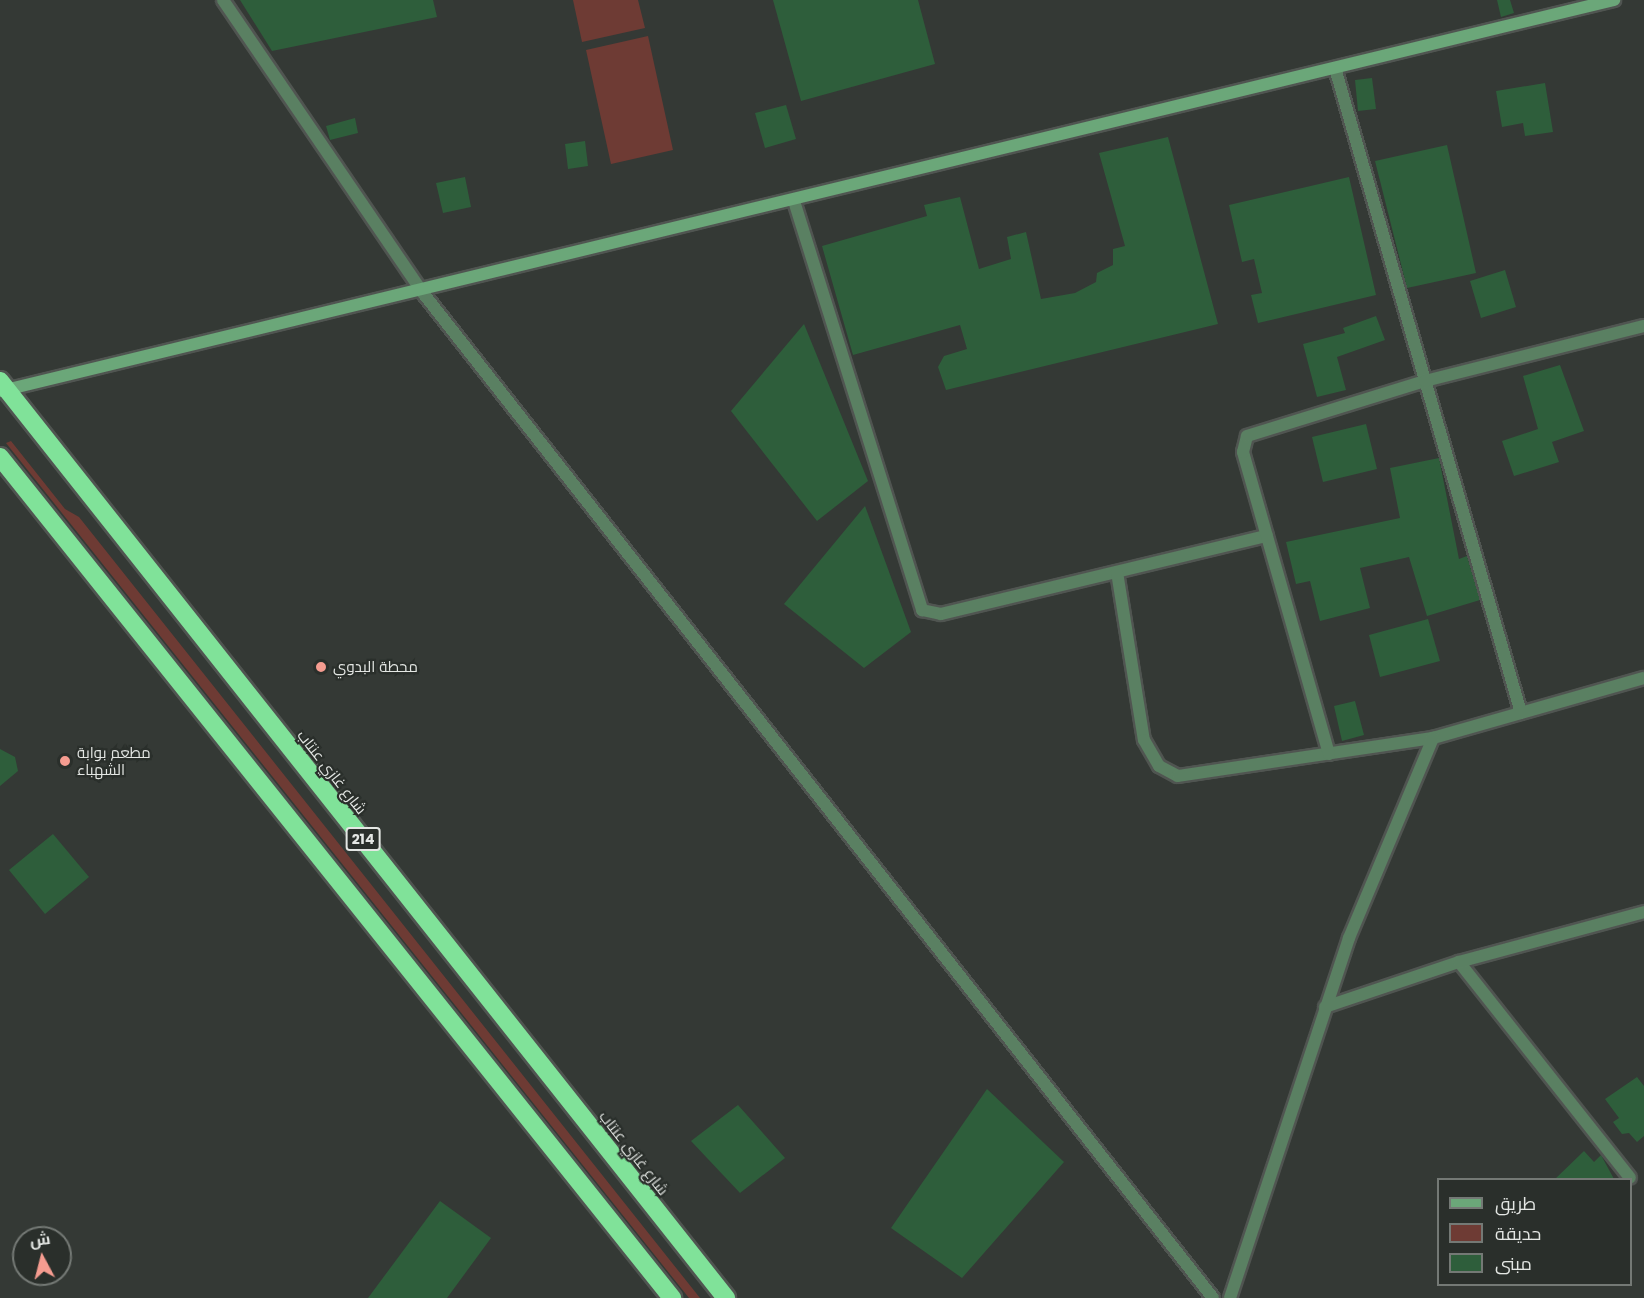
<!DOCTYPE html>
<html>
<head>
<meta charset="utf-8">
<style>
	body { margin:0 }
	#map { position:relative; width:1644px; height:1298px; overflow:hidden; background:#343935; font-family:Poppins,Cairo,sans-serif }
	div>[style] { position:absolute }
	.green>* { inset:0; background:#6e3b34 }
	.building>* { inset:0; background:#2e5e3b }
	.roads { filter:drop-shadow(2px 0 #505551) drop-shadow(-2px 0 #505551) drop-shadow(0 2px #505551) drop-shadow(0 -2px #505551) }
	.street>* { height:12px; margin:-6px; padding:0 6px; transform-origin:6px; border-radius:6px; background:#5a8062 }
	.secondary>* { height:12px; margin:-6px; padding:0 6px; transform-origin:6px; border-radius:6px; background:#6ba779 }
	.highway>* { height:18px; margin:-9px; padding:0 9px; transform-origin:9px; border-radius:9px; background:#80e299 }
	.dots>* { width:16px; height:16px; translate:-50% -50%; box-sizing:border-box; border:3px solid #2a2f2b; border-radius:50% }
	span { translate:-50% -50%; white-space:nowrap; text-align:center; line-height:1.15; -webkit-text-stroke:4.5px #2a2f2b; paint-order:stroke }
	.shield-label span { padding:2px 4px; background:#2a2f2b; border:2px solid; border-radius:4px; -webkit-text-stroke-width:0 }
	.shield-label { font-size:14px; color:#e4e7e4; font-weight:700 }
	.poi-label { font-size:15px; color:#e4e7e4 }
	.left { translate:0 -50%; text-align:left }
	.street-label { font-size:15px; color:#e4e7e4 }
	.legend { position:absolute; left:1437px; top:1178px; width:195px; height:108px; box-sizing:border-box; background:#2a2f2b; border:2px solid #747975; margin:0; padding:8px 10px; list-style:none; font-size:18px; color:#e4e7e4 }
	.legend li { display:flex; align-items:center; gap:12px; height:30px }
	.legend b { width:30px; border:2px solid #747975 }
	.north { position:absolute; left:12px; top:1226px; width:60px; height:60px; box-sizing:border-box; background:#2a2f2b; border:2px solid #747975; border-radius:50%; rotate:353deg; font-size:16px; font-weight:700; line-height:24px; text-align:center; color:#e4e7e4 }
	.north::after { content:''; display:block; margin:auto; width:21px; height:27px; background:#f59c90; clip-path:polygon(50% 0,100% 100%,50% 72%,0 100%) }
</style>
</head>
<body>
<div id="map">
	<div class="green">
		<div style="clip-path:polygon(573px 0,638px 0,645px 28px,582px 42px)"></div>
		<div style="clip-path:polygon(648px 36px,673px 150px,611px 164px,586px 50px)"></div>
		<div style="clip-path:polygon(11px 441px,65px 509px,79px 517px,700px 1298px,689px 1298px,6px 443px)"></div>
	</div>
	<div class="building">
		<div style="clip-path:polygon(240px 0,433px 0,437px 17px,272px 51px)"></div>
		<div style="clip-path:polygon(773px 0,918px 0,935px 64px,801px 101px)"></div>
		<div style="clip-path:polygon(1497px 0,1510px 0,1514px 13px,1501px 17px)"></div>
		<div style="clip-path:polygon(1372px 78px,1376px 109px,1358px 111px,1355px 80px)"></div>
		<div style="clip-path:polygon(1545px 83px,1553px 132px,1525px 136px,1523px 123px,1502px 127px,1496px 91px)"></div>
		<div style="clip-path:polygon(786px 105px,796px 139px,765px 148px,755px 113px)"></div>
		<div style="clip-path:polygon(355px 118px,358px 133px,330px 140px,326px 126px)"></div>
		<div style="clip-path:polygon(1168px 137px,1218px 324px,946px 390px,938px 367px,944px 356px,967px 349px,960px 325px,853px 355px,822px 246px,927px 216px,924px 205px,960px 197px,979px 269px,1011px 259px,1007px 237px,1026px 232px,1041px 299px,1075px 293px,1096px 282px,1097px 273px,1113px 265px,1113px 249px,1125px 246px,1099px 153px)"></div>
		<div style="clip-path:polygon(585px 141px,588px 166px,568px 169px,565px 144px)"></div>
		<div style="clip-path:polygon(1447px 145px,1476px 273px,1407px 288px,1375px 161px)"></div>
		<div style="clip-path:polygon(465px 177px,471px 207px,443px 213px,436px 183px)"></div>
		<div style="clip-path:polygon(1349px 177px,1376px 295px,1258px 323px,1251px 295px,1262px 293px,1254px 259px,1242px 262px,1229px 205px)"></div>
		<div style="clip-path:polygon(1505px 270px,1516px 307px,1481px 318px,1470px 281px)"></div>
		<div style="clip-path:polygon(1376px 316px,1385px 340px,1337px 357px,1346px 390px,1317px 397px,1303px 344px,1345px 333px,1343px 328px)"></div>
		<div style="clip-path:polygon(804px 324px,868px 481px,817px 521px,731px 411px)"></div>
		<div style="clip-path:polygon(1560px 365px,1584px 431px,1552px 442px,1559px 462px,1514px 476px,1502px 441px,1538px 429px,1523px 376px)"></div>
		<div style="clip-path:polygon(1366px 424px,1377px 469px,1323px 482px,1312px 437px)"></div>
		<div style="clip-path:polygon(1439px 458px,1459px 559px,1467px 556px,1480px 600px,1427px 616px,1409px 557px,1360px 568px,1370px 608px,1320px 621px,1310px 581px,1296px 584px,1286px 542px,1400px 518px,1390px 468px)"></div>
		<div style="clip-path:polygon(865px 506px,911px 632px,864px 668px,784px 604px)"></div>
		<div style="clip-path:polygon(1428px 619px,1440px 661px,1380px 677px,1369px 635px)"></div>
		<div style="clip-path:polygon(1355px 701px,1364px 735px,1342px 741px,1334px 706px)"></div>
		<div style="clip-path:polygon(0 749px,15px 757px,18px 771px,0 786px)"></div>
		<div style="clip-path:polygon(53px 834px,89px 877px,45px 914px,9px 870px)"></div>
		<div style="clip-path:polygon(1637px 1077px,1644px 1086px,1644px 1136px,1637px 1142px,1629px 1133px,1622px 1134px,1613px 1122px,1619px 1118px,1605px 1099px)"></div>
		<div style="clip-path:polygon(987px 1089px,1064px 1162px,962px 1278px,891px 1228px)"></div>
		<div style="clip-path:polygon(738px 1105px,785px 1158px,740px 1193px,691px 1141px)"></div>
		<div style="clip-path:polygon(1584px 1151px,1594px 1162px,1601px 1155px,1614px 1179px,1555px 1179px)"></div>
		<div style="clip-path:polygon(440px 1201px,491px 1238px,447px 1298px,368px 1298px)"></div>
	</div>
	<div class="roads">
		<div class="street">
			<div style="left:223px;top:0;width:355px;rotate:55.7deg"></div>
			<div style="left:423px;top:293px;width:1278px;rotate:51.83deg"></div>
			<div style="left:1335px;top:68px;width:671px;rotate:73.91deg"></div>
			<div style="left:794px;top:201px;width:429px;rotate:72.6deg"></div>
			<div style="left:922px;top:610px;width:19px;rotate:12deg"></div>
			<div style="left:941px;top:614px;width:335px;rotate:-13.5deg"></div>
			<div style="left:1117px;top:572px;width:170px;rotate:80.9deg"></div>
			<div style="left:1144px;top:740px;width:30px;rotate:60deg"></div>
			<div style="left:1159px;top:766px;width:21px;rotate:28deg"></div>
			<div style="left:1178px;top:776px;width:258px;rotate:-8.5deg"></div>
			<div style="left:1433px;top:738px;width:219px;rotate:-15.9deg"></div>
			<div style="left:1329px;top:754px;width:314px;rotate:-105.9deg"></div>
			<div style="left:1243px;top:452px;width:16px;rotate:-76deg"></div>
			<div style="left:1247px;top:436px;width:186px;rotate:-17.2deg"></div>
			<div style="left:1425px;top:381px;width:226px;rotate:-14.1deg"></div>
			<div style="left:1459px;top:962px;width:275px;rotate:51.6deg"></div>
			<div style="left:1325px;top:1007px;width:141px;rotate:-18.6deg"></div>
			<div style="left:1459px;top:962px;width:192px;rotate:-15.1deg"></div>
			<div style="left:1230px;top:1298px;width:379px;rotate:-71.7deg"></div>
			<div style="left:1349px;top:938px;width:217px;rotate:-67.2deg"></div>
		</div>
		<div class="secondary">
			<div style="left:1px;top:391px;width:1660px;rotate:-13.63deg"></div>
		</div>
		<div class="highway">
			<div style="left:0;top:381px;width:1170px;rotate:51.63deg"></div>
			<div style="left:0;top:457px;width:1077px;rotate:51.37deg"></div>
		</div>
	</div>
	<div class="dots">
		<div style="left:321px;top:667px;background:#f59c90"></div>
		<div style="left:65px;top:761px;background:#f59c90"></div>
	</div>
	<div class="shield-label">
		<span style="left:363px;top:839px">214</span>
	</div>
	<div class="poi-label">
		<span class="left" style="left:333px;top:667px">محطة البدوي</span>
		<span class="left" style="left:77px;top:761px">مطعم بوابة<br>الشهباء</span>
	</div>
	<div class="street-label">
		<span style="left:332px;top:772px;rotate:52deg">شارع غازي عنتاب</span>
		<span style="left:634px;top:1153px;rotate:52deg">شارع غازي عنتاب</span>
	</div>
	<ul class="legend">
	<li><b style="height:8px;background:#6ba779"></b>طريق</li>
	<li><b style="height:16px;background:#6e3b34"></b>حديقة</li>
	<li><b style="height:16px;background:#2e5e3b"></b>مبنى</li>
	</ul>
	<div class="north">ش</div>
</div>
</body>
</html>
